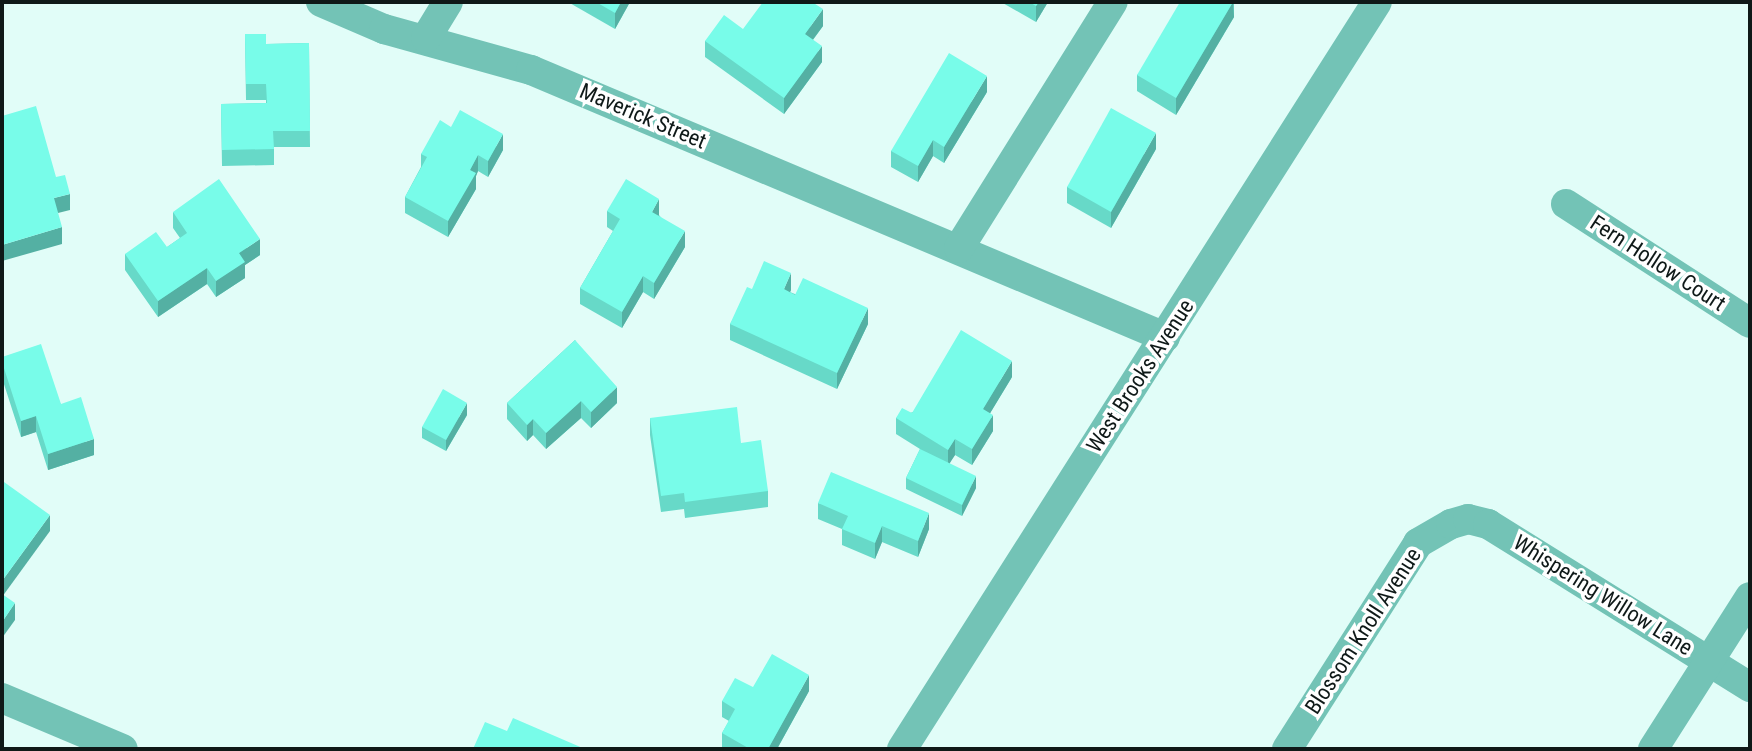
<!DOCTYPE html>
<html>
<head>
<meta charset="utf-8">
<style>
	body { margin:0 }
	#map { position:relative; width:1752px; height:751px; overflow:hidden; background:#e1fdf8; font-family:"Roboto Condensed",sans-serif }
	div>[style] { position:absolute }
	.minor>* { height:30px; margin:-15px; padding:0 15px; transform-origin:15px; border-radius:15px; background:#73c3b6 }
	.wall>* { inset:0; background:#67d9c8 }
	.shaded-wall>* { inset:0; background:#54b0a3 }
	.building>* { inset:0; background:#78fce9 }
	span { translate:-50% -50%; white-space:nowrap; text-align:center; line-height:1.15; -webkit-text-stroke:7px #fff; paint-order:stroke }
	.street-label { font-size:22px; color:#0f1918 }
	.frame { position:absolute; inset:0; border:4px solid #0f1918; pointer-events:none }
</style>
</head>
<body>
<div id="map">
	<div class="minor">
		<div style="left:321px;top:2px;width:69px;rotate:23.2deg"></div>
		<div style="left:384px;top:29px;width:153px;rotate:15.6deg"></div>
		<div style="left:531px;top:70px;width:688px;rotate:22.84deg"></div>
		<div style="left:426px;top:38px;width:42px;rotate:-58.6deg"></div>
		<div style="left:1566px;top:204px;width:219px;rotate:32.9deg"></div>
		<div style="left:959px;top:248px;width:290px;rotate:-58deg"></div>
		<div style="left:2px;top:698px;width:131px;rotate:22.9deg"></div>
		<div style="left:902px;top:749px;width:885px;rotate:-57.55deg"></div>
		<div style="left:1287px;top:749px;width:244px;rotate:-57.5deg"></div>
		<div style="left:1418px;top:543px;width:38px;rotate:-30deg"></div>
		<div style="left:1451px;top:524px;width:18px;rotate:-16deg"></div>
		<div style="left:1468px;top:519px;width:21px;rotate:14deg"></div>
		<div style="left:1488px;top:524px;width:309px;rotate:31.9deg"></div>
		<div style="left:1653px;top:749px;width:180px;rotate:-57.5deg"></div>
	</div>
	<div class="wall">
		<div style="clip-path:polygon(568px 2px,630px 2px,615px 29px)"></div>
		<div style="clip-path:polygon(1001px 2px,1048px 2px,1036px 22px)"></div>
		<div style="clip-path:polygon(1234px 2px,1234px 17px,1176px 115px,1137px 91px,1137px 75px)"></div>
		<div style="clip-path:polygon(823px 26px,813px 40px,822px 62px,784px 114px,705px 57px,705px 41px,743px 29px)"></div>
		<div style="clip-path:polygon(245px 34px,266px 44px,309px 43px,310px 147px,274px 147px,274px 165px,222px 166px,221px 104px,266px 103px,266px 100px,246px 100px)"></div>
		<div style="clip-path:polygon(987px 92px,944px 163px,933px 156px,918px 182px,891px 167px,891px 151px)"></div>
		<div style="clip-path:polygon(451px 127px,503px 150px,488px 177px,478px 171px,476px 176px,476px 189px,448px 237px,405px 213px,405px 197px,421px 167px,421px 154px)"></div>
		<div style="clip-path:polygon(1156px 149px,1111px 228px,1067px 203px,1067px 187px)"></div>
		<div style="clip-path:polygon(607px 211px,659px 215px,685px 247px,654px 299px,643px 292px,622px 328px,580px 304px,580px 288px,613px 231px,607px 227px)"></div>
		<div style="clip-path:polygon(173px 212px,260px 255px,245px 265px,245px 278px,216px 297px,207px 284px,158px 317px,125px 270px,125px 254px,167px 247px,180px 238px,173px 228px)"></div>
		<div style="clip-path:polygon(752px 289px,791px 290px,790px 292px,868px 324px,837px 389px,730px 340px,730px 324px)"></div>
		<div style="clip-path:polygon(575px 340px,617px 403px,591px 428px,581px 418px,546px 449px,533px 435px,527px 441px,507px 419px,507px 403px)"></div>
		<div style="clip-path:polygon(2px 362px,61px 404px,94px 455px,48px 470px,36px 432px,21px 437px,2px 378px)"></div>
		<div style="clip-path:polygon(1012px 377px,990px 413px,993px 431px,972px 465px,955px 455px,949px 463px,976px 488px,962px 516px,906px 489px,906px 478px,920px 449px,896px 434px,896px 418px)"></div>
		<div style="clip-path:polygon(467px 415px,446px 451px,422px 438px,422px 427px)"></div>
		<div style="clip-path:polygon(650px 418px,741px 443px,768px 491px,768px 507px,685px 518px,684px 509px,661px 512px,650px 435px)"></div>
		<div style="clip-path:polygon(818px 503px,929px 529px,918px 557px,882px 542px,875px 559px,842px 545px,842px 529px,818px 519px)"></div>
		<div style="clip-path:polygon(809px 691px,777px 749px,722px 749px,722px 733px,729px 721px,722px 717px,722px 701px)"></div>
	</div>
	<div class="shaded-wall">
		<div style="clip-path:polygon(621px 2px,630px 2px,615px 29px,615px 13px)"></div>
		<div style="clip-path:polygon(1039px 2px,1048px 2px,1036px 22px,1036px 6px)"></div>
		<div style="clip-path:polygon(1233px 2px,1234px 17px,1176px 115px,1176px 98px)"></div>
		<div style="clip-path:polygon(823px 9px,823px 26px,805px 50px,805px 34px)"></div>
		<div style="clip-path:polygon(822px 46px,822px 62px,784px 114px,784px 98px)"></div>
		<div style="clip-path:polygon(987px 76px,987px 92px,944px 163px,944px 147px)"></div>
		<div style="clip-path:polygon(1156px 133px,1156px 149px,1111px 228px,1111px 212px)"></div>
		<div style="clip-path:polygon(503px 134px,503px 150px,488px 177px,488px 161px)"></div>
		<div style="clip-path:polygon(933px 140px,933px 156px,918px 182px,918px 166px)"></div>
		<div style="clip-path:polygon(478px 155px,478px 171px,476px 176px,476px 189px,448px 237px,448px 221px,470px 170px)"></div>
		<div style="clip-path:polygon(70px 194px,70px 210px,54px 214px,54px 198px)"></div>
		<div style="clip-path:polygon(659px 199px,659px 215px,652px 228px,652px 212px)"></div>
		<div style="clip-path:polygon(62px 227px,62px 244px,2px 261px,2px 245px)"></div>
		<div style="clip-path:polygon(685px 231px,685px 247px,654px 299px,654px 283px)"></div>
		<div style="clip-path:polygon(260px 239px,260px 255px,245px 265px,245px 278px,216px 297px,216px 281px,239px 253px)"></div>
		<div style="clip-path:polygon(207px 268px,207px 284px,158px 317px,158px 301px)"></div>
		<div style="clip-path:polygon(791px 273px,791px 290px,784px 305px,784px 289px)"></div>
		<div style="clip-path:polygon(643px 276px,643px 292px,622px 328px,622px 312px)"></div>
		<div style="clip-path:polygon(868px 308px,868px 324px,837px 389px,837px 373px)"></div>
		<div style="clip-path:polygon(1012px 361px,1012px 377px,983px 425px,983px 409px)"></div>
		<div style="clip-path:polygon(617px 387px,617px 403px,591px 428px,591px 412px)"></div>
		<div style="clip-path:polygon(581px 401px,581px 418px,546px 449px,546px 433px)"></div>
		<div style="clip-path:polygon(467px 403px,467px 415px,446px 451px,446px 440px)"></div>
		<div style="clip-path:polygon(993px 415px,993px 431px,972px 465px,972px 449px)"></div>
		<div style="clip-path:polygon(36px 416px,36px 432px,21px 437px,21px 421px)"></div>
		<div style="clip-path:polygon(533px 419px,533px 435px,527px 441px,527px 425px)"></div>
		<div style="clip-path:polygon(94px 439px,94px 455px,48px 470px,48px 454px)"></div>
		<div style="clip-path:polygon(955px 439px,955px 455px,948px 466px,948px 450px)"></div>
		<div style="clip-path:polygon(976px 476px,976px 488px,962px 516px,962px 505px)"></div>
		<div style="clip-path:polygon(929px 513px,929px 529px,918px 557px,918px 541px)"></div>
		<div style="clip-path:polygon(50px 515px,50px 531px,2px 597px,2px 581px)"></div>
		<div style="clip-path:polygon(882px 526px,882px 542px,875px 559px,875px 543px)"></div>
		<div style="clip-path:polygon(15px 603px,15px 620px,2px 638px,2px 622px)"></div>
		<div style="clip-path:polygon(809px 675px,809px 691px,777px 749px,768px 749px)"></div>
	</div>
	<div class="building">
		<div style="clip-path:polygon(596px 2px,621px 2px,615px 13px)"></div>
		<div style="clip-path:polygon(763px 2px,812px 2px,823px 9px,805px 34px,822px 46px,784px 98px,705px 41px,724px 15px,743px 29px)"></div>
		<div style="clip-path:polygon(1029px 2px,1039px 2px,1036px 6px)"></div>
		<div style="clip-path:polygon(1180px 2px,1233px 2px,1176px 98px,1137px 75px)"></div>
		<div style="clip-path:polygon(245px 34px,266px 34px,266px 44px,309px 43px,310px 131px,273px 131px,274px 149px,222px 150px,221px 104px,267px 103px,266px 84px,246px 84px)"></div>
		<div style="clip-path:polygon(949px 53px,987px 76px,944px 147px,933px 140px,918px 166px,891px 151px)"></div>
		<div style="clip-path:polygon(36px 106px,56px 177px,65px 175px,70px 194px,54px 198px,62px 227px,2px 245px,2px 116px)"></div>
		<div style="clip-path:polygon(1111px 108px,1156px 133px,1111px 212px,1067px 187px)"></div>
		<div style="clip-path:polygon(460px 110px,503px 134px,488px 161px,478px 155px,470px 170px,476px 173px,448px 221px,405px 197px,427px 157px,421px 154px,440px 120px,451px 127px)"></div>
		<div style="clip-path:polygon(219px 179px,260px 239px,239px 253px,245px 262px,216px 281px,207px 268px,158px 301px,125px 254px,156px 232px,167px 247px,187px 233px,173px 212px)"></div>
		<div style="clip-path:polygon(626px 179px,659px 199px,652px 212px,685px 231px,654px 283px,643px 276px,622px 312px,580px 288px,620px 219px,607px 211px)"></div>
		<div style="clip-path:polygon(764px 261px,791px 273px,784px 289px,795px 295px,803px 278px,868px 308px,837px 373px,730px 324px,747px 287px,752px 289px)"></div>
		<div style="clip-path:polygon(961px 330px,1012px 361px,983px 409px,993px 415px,972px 449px,955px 439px,948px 450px,896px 418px,902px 408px,912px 413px)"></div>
		<div style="clip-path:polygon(575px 340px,617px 387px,591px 412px,581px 401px,546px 433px,533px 419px,527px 425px,507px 403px)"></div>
		<div style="clip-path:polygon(41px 344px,61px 404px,81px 397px,94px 439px,48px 454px,36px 416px,21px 421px,2px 362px,2px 357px)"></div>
		<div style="clip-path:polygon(443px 389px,467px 403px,446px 440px,422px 427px)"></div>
		<div style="clip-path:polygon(737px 407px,741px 443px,761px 440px,768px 491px,685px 502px,684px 493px,661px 496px,650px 418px)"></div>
		<div style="clip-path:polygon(920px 449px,976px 476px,962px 505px,906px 478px)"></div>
		<div style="clip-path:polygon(831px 472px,929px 513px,918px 541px,882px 526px,875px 543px,842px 529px,848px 516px,818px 503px)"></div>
		<div style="clip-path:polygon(4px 482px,50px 515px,2px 581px,2px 484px)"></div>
		<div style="clip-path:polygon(2px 594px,15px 603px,2px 622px)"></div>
		<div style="clip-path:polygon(772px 654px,809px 675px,768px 749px,750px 749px,722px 733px,735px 709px,722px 701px,735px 678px,753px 687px)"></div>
		<div style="clip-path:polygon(513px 718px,585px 749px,473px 749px,485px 722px,507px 731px)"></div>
	</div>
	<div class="street-label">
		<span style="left:643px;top:116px;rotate:23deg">Maverick Street</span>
		<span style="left:1658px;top:263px;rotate:33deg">Fern Hollow Court</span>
		<span style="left:1140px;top:376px;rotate:-57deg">West Brooks Avenue</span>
		<span style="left:1603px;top:595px;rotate:32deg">Whispering Willow Lane</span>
		<span style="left:1363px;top:631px;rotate:-57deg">Blossom Knoll Avenue</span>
	</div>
	<div class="frame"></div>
</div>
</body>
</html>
